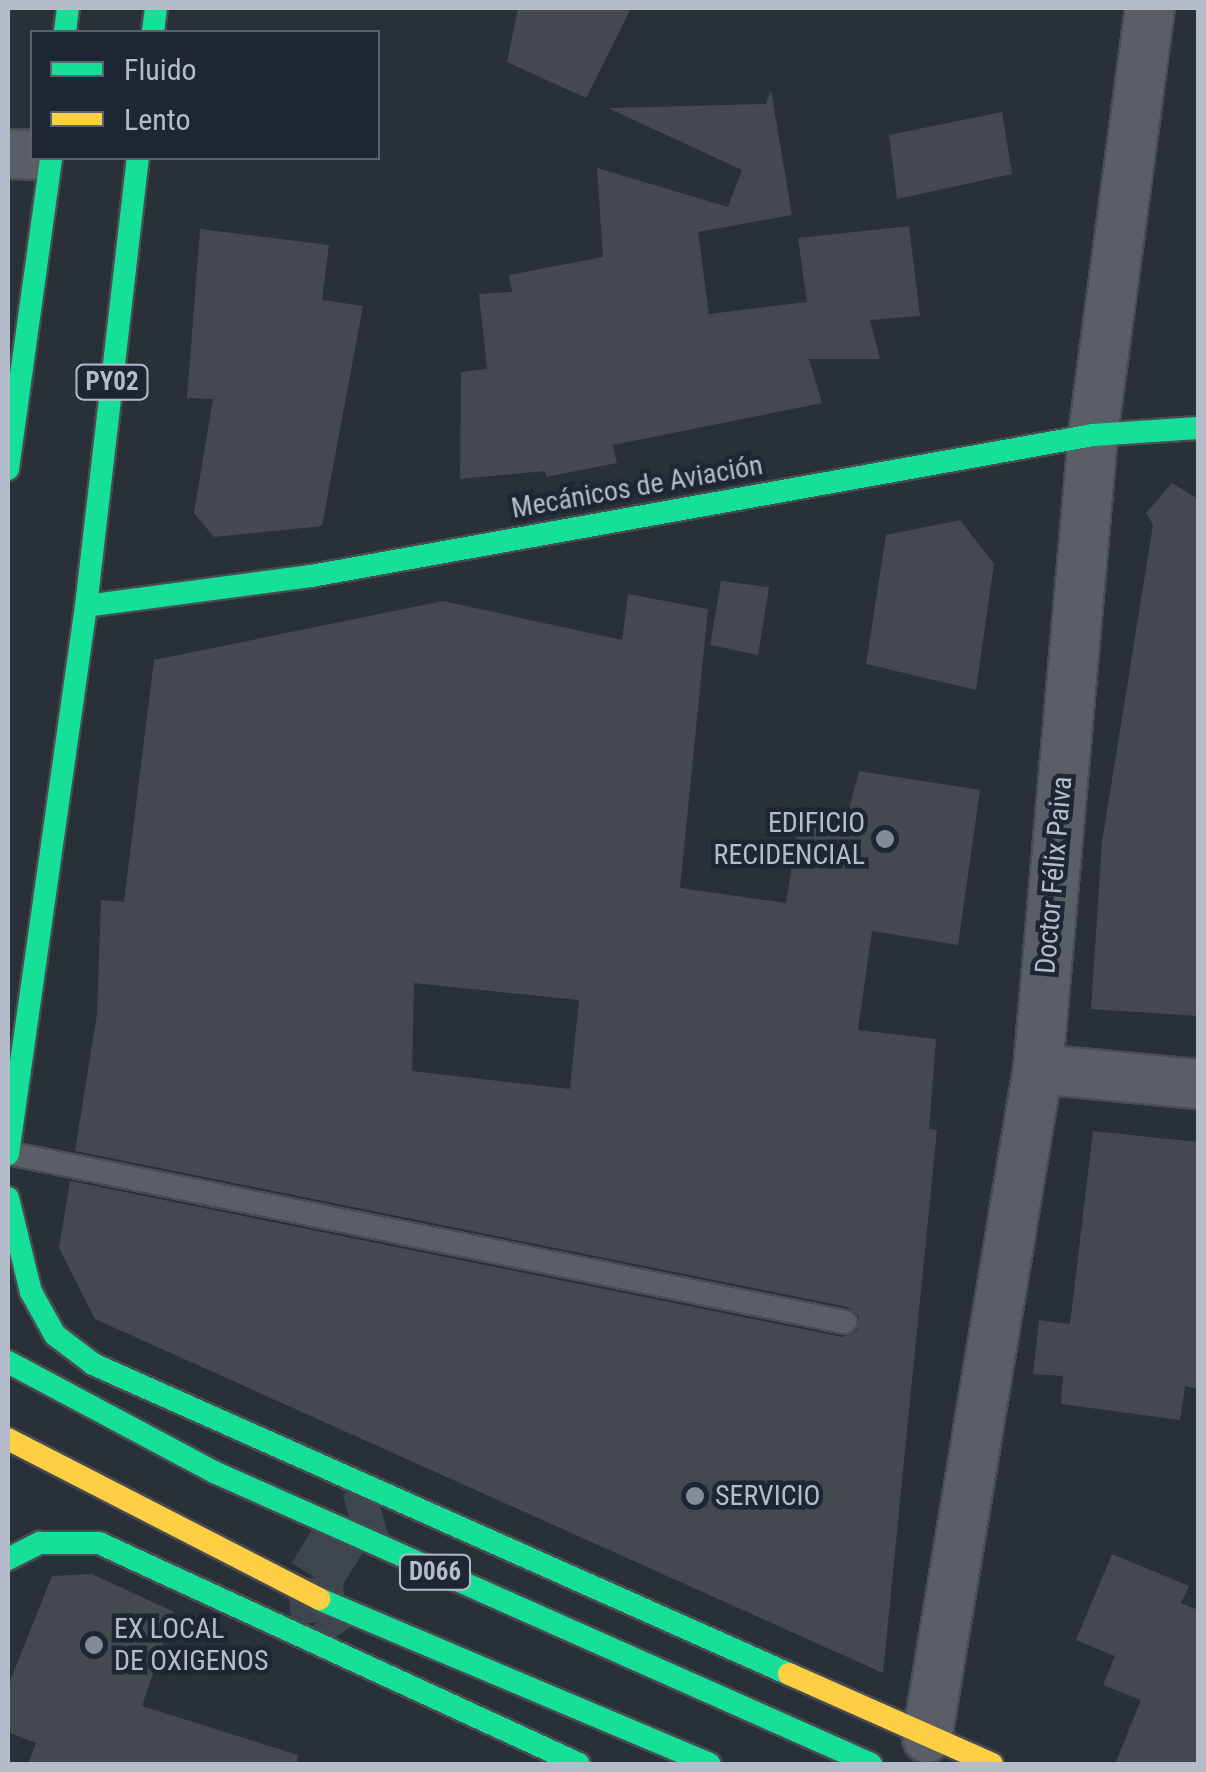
<!DOCTYPE html>
<html>
<head>
<meta charset="utf-8">
<style>
	body { margin:0 }
	#map { position:relative; width:1206px; height:1772px; overflow:hidden; background:#2a3038; font-family:"Roboto Condensed",sans-serif }
	div>[style] { position:absolute }
	.building>* { inset:0; background:#444950 }
	.highway-tunnel>* { height:55px; margin-top:-27.5px; transform-origin:0; background:repeating-linear-gradient(90deg,#3f454e 0 55px,transparent 0 83px) }
	.roads { filter:drop-shadow(2px 0 #484c53) drop-shadow(-2px 0 #484c53) drop-shadow(0 2px #484c53) drop-shadow(0 -2px #484c53) }
	.lane>* { height:22px; margin:-11px; padding:0 11px; transform-origin:11px; border-radius:11px; background:#5a5e66 }
	.street>* { height:48px; margin:-24px; padding:0 24px; transform-origin:24px; border-radius:24px; background:#5a5e66 }
	.fast>* { height:22px; margin:-11px; padding:0 11px; transform-origin:11px; border-radius:11px; background:#16e098 }
	.slow>* { height:22px; margin:-11px; padding:0 11px; transform-origin:11px; border-radius:11px; background:#ffcf43 }
	.bridges { filter:drop-shadow(2px 0 #474c53) drop-shadow(-2px 0 #474c53) drop-shadow(0 2px #474c53) drop-shadow(0 -2px #474c53) }
	.fast-bridge>* { height:22px; margin:-11px; padding:0 11px; transform-origin:11px; border-radius:11px; background:#16e098 }
	.slow-bridge>* { height:22px; margin:-11px; padding:0 11px; transform-origin:11px; border-radius:11px; background:#ffcf43 }
	.dots>* { width:28px; height:28px; translate:-50% -50%; box-sizing:border-box; border:5px solid #1d2633; border-radius:50% }
	span { translate:-50% -50%; white-space:nowrap; text-align:center; line-height:1.15; -webkit-text-stroke:9px #1d2633; paint-order:stroke }
	.shield-label span { padding:2px 8px; background:#1d2633; border:2px solid; border-radius:8px; -webkit-text-stroke-width:0 }
	.shield-label { font-size:25px; color:#b4bcc9; font-weight:700 }
	.street-label { font-size:28px; color:#b4bcc9 }
	.poi-label { font-size:28px; color:#b4bcc9 }
	.right { translate:-100% -50%; text-align:right }
	.left { translate:0 -50%; text-align:left }
	.frame { position:absolute; inset:0; border:10px solid #b4bcc9; pointer-events:none }
	.legend { position:absolute; left:30px; top:30px; width:350px; height:130px; box-sizing:border-box; background:#1d2633; border:2px solid #59626f; margin:0; padding:12px 18px; list-style:none; font-size:30px; color:#b4bcc9 }
	.legend li { display:flex; align-items:center; gap:20px; height:50px }
	.legend b { width:50px; border:2px solid #59626f }
</style>
</head>
<body>
<div id="map">
	<div class="building">
		<div style="clip-path:polygon(518px 8px,631px 8px,586px 98px,507px 62px)"></div>
		<div style="clip-path:polygon(771px 90px,792px 215px,698px 232px,709px 314px,807px 302px,798px 238px,909px 226px,920px 316px,870px 320px,880px 359px,809px 359px,822px 403px,613px 445px,617px 463px,546px 477px,545px 471px,460px 479px,461px 372px,487px 369px,479px 294px,512px 292px,509px 275px,603px 257px,597px 168px,728px 207px,742px 170px,608px 108px,766px 104px)"></div>
		<div style="clip-path:polygon(1002px 112px,1012px 174px,897px 199px,889px 135px)"></div>
		<div style="clip-path:polygon(200px 229px,329px 245px,322px 300px,363px 306px,322px 526px,214px 537px,194px 513px,213px 399px,187px 398px)"></div>
		<div style="clip-path:polygon(1172px 483px,1198px 499px,1198px 1016px,1091px 1009px,1102px 842px,1153px 525px,1146px 513px)"></div>
		<div style="clip-path:polygon(960px 520px,994px 564px,976px 690px,866px 664px,886px 535px)"></div>
		<div style="clip-path:polygon(721px 581px,769px 587px,758px 655px,710px 645px)"></div>
		<div style="clip-path:polygon(evenodd,628px 594px,708px 609px,680px 888px,786px 903px,801px 808px,848px 813px,859px 771px,980px 790px,958px 945px,872px 931px,858px 1030px,936px 1039px,929px 1129px,937px 1130px,883px 1673px,95px 1319px,59px 1248px,70px 1181px,842px 1337px,857px 1331px,859px 1316px,848px 1307px,75px 1151px,97px 1014px,101px 900px,124px 902px,154px 660px,443px 601px,622px 640px,628px 594px,414px 983px,579px 1000px,570px 1089px,412px 1071px,414px 983px)"></div>
		<div style="clip-path:polygon(1093px 1131px,1198px 1142px,1198px 1389px,1185px 1386px,1180px 1420px,1061px 1404px,1063px 1376px,1033px 1374px,1039px 1320px,1070px 1324px)"></div>
		<div style="clip-path:polygon(1112px 1554px,1189px 1586px,1181px 1603px,1198px 1610px,1198px 1764px,1115px 1764px,1141px 1700px,1103px 1685px,1115px 1656px,1076px 1640px)"></div>
		<div style="clip-path:polygon(92px 1574px,174px 1612px,142px 1706px,298px 1755px,297px 1764px,28px 1764px,36px 1743px,8px 1732px,8px 1686px,52px 1576px)"></div>
	</div>
	<div class="highway-tunnel">
		<div style="left:331px;top:1640px;width:22px;rotate:-124deg"></div>
		<div style="left:319px;top:1622px;width:45px;rotate:-95.1deg"></div>
		<div style="left:315px;top:1577px;width:67px;rotate:-58.4deg"></div>
		<div style="left:350px;top:1520px;width:33px;rotate:-16deg"></div>
	</div>
	<div class="roads">
		<div class="lane">
			<div style="left:8px;top:1153px;width:854px;rotate:11.42deg"></div>
		</div>
		<div class="street">
			<div style="left:8px;top:154px;width:24px;rotate:2deg"></div>
			<div style="left:1038px;top:1069px;width:161px;rotate:5.4deg"></div>
			<div style="left:927px;top:1738px;width:678px;rotate:-80.58deg"></div>
			<div style="left:1038px;top:1069px;width:636px;rotate:-85.04deg"></div>
			<div style="left:1093px;top:435px;width:431px;rotate:-82.4deg"></div>
		</div>
		<div class="fast">
			<div style="left:65px;top:32px;width:24px;rotate:-83deg"></div>
			<div style="left:153px;top:32px;width:24px;rotate:-83deg"></div>
			<div style="left:8px;top:469px;width:314px;rotate:-82.1deg"></div>
			<div style="left:86px;top:606px;width:227px;rotate:-7.6deg"></div>
			<div style="left:311px;top:576px;width:795px;rotate:-10.22deg"></div>
			<div style="left:1093px;top:435px;width:105px;rotate:-3.8deg"></div>
			<div style="left:8px;top:1154px;width:554px;rotate:-81.9deg"></div>
			<div style="left:86px;top:606px;width:451px;rotate:-83.4deg"></div>
			<div style="left:8px;top:1198px;width:97px;rotate:76.3deg"></div>
			<div style="left:31px;top:1292px;width:49px;rotate:60.8deg"></div>
			<div style="left:55px;top:1335px;width:48px;rotate:37.3deg"></div>
			<div style="left:93px;top:1364px;width:762px;rotate:24.01deg"></div>
			<div style="left:8px;top:1559px;width:36px;rotate:-27deg"></div>
			<div style="left:40px;top:1543px;width:59px"></div>
			<div style="left:99px;top:1543px;width:528px;rotate:24.72deg"></div>
		</div>
		<div class="slow">
			<div style="left:789px;top:1674px;width:222px;rotate:23.9deg"></div>
		</div>
	</div>
	<div class="bridges">
		<div class="fast-bridge">
			<div style="left:8px;top:1362px;width:234px;rotate:28.1deg"></div>
			<div style="left:214px;top:1472px;width:719px;rotate:23.96deg"></div>
			<div style="left:319px;top:1599px;width:424px;rotate:22.9deg"></div>
		</div>
		<div class="slow-bridge">
			<div style="left:8px;top:1439px;width:350px;rotate:27.2deg"></div>
		</div>
	</div>
	<div class="dots">
		<div style="left:885px;top:839px;background:#848b96"></div>
		<div style="left:695px;top:1496px;background:#848b96"></div>
		<div style="left:94px;top:1645px;background:#848b96"></div>
	</div>
	<div class="shield-label">
		<span style="left:112px;top:382px">PY02</span>
		<span style="left:435px;top:1572px">D066</span>
	</div>
	<div class="street-label">
		<span style="left:637px;top:487px;rotate:-10deg">Mecánicos de Aviación</span>
		<span style="left:1054px;top:875px;rotate:-85deg">Doctor Félix Paiva</span>
	</div>
	<div class="poi-label">
		<span class="right" style="left:865px;top:839px">EDIFICIO<br>RECIDENCIAL</span>
		<span class="left" style="left:715px;top:1496px">SERVICIO</span>
		<span class="left" style="left:114px;top:1645px">EX LOCAL<br>DE OXIGENOS</span>
	</div>
	<div class="frame"></div>
	<ul class="legend">
	<li><b style="height:12px;background:#16e098"></b>Fluido</li>
	<li><b style="height:12px;background:#ffcf43"></b>Lento</li>
	</ul>
</div>
</body>
</html>
